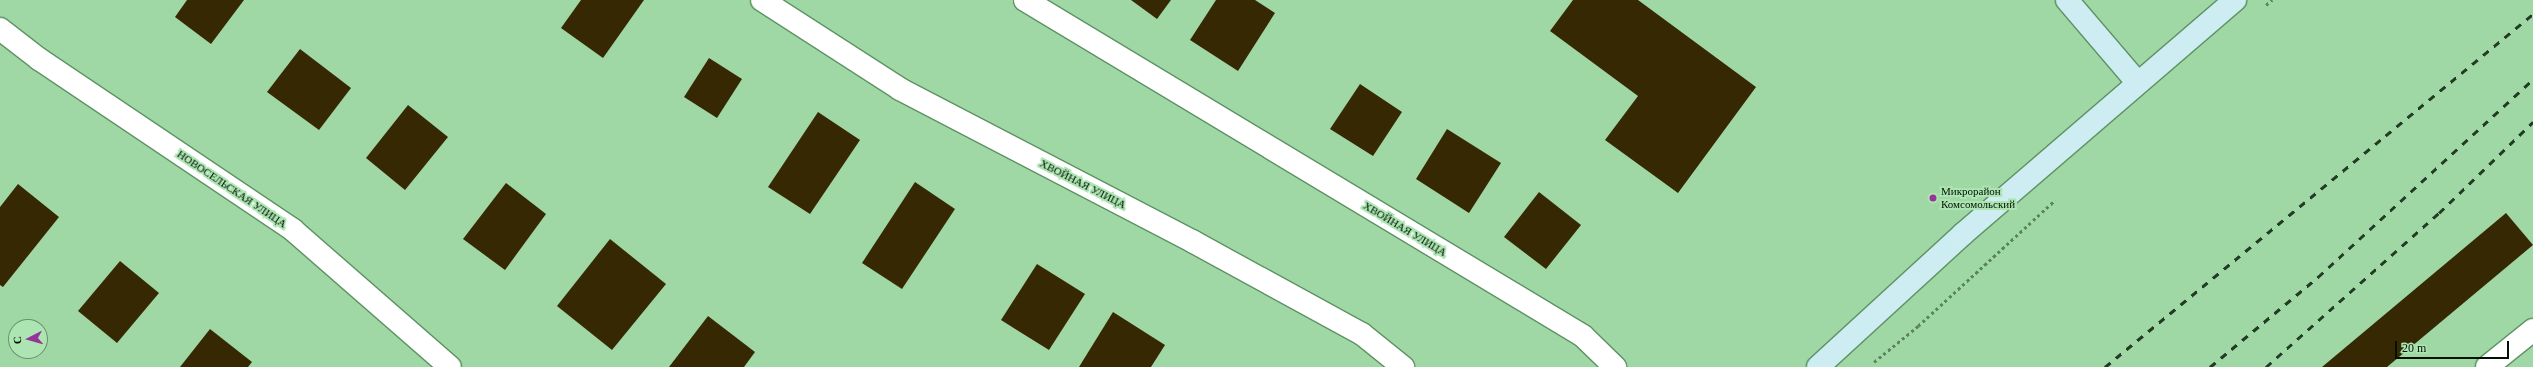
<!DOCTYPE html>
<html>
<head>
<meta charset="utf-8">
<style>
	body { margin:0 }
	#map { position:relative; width:2533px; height:367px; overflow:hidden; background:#a0d8a5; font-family:Georgia,serif }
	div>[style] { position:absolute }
	.building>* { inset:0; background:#362803 }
	.path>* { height:2.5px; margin-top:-1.25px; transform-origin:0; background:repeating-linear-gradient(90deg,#5b835f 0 3px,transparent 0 6px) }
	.roads { filter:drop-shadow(1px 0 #5d9263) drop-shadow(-1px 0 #5d9263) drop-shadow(0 1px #5d9263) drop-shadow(0 -1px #5d9263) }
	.street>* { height:22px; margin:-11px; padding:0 11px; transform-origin:11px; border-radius:11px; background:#fff }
	.secondary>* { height:22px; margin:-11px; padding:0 11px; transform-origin:11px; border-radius:11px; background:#ceedf2 }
	.rail>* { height:3px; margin-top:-1.5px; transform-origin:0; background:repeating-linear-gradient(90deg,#223b24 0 7px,transparent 0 14px) }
	.dots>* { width:11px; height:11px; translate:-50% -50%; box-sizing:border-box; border:2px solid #ade5b2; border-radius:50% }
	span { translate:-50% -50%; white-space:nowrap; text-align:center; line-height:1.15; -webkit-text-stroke:4px #ade5b2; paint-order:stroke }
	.street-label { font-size:11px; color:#011203 }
	.poi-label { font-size:11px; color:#011203 }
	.left { translate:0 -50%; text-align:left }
	.north { position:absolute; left:8px; top:319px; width:40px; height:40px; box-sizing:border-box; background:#ade5b2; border:1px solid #68916c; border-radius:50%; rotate:264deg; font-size:11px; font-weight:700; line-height:16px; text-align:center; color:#011203 }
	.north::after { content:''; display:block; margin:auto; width:14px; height:18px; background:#97349a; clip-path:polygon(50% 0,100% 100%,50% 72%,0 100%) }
	.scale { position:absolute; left:2395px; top:341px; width:114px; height:18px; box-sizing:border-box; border:2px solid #011203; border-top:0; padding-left:5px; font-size:12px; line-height:14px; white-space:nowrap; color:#011203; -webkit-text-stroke:3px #ade5b2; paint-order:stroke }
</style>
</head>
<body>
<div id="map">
	<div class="building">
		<div style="clip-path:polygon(187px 0,244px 0,211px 44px,175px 17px)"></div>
		<div style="clip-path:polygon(581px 0,644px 0,603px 58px,561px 28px)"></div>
		<div style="clip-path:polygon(1131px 0,1171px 0,1157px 19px)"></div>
		<div style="clip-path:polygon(1216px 0,1255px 0,1275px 13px,1238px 71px,1190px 40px)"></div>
		<div style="clip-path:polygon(1573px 0,1638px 0,1756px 87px,1678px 193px,1605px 140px,1638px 96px,1550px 31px)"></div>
		<div style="clip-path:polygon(300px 49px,351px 88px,319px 130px,267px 92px)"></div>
		<div style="clip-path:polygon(709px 58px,742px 79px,717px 118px,684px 97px)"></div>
		<div style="clip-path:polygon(1360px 84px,1402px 112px,1373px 156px,1330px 129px)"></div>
		<div style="clip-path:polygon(408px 105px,448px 137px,405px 190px,366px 158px)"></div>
		<div style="clip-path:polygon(818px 112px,860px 140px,810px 214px,768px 187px)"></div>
		<div style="clip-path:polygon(1447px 129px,1501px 163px,1469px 213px,1416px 179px)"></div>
		<div style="clip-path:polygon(915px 182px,955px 209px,902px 289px,862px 263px)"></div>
		<div style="clip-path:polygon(506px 183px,546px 214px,505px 270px,463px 239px)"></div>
		<div style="clip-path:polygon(18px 184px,59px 217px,3px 287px,0 285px,0 207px)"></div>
		<div style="clip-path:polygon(1539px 192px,1581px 225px,1546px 269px,1504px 237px)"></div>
		<div style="clip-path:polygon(2506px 213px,2533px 245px,2387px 367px,2322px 367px)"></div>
		<div style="clip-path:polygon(610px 239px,666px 284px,612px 350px,557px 306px)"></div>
		<div style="clip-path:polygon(120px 261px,159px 293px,117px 343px,78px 311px)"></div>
		<div style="clip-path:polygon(1037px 264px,1085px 294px,1049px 350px,1001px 320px)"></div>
		<div style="clip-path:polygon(1113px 312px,1165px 345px,1151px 367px,1079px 367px)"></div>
		<div style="clip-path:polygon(708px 316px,755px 352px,744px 367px,669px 367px)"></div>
		<div style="clip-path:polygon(210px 329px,252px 362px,248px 367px,180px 367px)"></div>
	</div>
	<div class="path">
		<div style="left:2266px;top:5px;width:8px;rotate:-40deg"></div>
		<div style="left:1874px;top:362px;width:57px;rotate:-39.3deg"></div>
		<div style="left:1918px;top:326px;width:186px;rotate:-42.6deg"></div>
	</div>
	<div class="roads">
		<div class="street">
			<div style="left:762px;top:0;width:164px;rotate:32.8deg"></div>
			<div style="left:900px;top:89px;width:329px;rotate:27.5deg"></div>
			<div style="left:1192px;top:241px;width:194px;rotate:28.7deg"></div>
			<div style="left:1362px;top:334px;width:53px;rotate:38.8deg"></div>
			<div style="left:1025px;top:0;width:651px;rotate:31.05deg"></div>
			<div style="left:1583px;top:336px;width:45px;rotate:44.1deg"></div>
			<div style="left:0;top:29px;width:49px;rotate:37.6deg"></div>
			<div style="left:39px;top:59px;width:306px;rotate:33.9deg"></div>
			<div style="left:293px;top:230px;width:208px;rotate:41.1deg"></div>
			<div style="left:2487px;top:367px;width:59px;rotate:-38.8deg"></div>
		</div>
		<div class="secondary">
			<div style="left:2067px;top:0;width:109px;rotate:49.5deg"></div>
			<div style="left:1818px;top:367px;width:197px;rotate:-42.5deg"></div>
			<div style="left:1963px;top:234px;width:359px;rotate:-40.7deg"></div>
		</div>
	</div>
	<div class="rail">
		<div style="left:2105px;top:367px;width:555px;rotate:-39.51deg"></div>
		<div style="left:2210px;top:367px;width:141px;rotate:-39.8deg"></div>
		<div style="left:2318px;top:277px;width:292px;rotate:-42.6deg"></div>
		<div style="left:2266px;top:367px;width:232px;rotate:-41.7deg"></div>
		<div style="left:2439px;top:213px;width:131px;rotate:-44.1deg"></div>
	</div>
	<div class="dots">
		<div style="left:1933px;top:198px;background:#97349a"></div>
	</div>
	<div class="street-label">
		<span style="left:1083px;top:184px;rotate:27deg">ХВОЙНАЯ УЛИЦА</span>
		<span style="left:232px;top:189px;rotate:34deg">НОВОСЕЛЬСКАЯ УЛИЦА</span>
		<span style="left:1405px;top:229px;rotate:31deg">ХВОЙНАЯ УЛИЦА</span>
	</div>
	<div class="poi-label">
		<span class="left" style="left:1941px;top:198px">Микрорайон<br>Комсомольский</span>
	</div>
	<div class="north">С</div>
	<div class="scale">20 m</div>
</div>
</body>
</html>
